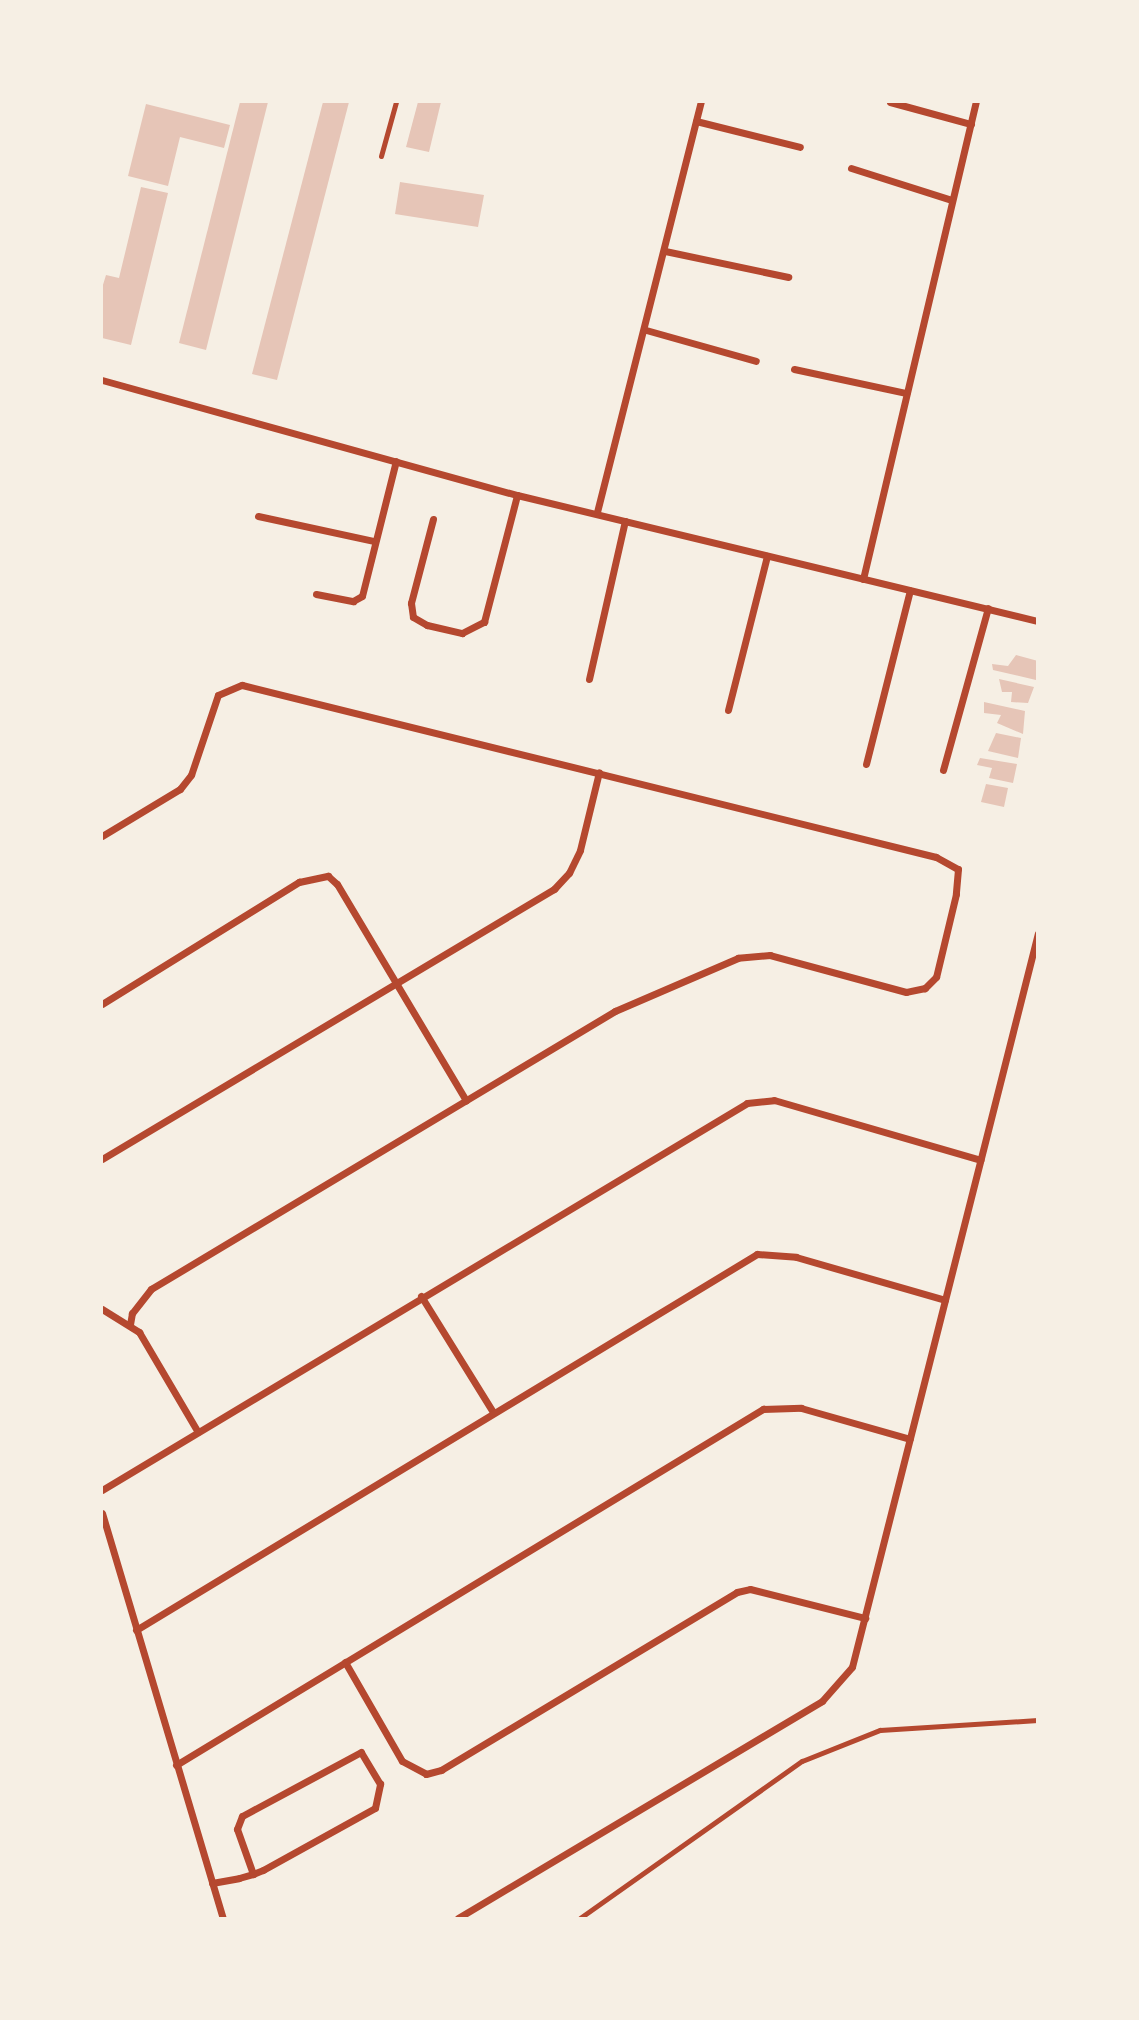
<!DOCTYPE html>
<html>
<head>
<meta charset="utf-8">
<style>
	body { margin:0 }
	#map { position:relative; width:1139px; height:2020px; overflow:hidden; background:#f6efe4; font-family:Literata,serif }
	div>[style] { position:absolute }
	.building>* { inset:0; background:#e6c5b7 }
	.service>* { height:5px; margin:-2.5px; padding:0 2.5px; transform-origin:2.5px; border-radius:2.5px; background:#b5482f }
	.minor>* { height:7px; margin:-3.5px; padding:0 3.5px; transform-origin:3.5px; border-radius:3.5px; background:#b5482f }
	span { translate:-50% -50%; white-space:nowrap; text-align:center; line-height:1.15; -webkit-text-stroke:6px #f6efe4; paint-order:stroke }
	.frame { position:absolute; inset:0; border:103px solid #f6efe4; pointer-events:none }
</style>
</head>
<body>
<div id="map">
	<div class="building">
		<div style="clip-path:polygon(240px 102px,268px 102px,206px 350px,179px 343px)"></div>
		<div style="clip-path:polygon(323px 102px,349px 102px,277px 380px,252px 374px)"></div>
		<div style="clip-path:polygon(418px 102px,441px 102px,429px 152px,406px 147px)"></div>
		<div style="clip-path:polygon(146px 104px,230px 125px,224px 148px,180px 137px,168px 186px,128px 176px)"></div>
		<div style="clip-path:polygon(400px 182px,484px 195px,478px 227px,395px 214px)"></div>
		<div style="clip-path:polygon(141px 187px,168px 193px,131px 345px,102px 338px,102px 288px,106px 275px,119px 278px)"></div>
		<div style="clip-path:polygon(1016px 655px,1038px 661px,1036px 680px,993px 670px,992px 664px,1008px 666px)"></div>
		<div style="clip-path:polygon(999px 679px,1034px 687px,1028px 703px,1011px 702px,1012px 692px,1002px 692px)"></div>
		<div style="clip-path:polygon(984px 702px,1025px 711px,1023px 734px,997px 723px,1001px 715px,984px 713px)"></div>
		<div style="clip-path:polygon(996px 733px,1021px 738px,1018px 758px,988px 751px)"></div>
		<div style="clip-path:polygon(980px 758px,1017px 764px,1013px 783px,989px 778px,992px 768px,977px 765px)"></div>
		<div style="clip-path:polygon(986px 784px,1008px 788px,1004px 807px,981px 802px)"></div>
	</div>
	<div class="service">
		<div style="left:381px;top:156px;width:56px;rotate:-74.5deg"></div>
		<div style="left:580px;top:1918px;width:272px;rotate:-35.3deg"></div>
		<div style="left:802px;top:1761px;width:84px;rotate:-21.7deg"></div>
		<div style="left:880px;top:1730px;width:158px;rotate:-3.6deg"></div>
	</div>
	<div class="minor">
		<div style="left:890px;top:102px;width:84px;rotate:15.2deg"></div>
		<div style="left:696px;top:121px;width:107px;rotate:14deg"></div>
		<div style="left:851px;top:168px;width:106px;rotate:17.6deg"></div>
		<div style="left:665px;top:251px;width:126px;rotate:11.9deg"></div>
		<div style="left:646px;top:330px;width:114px;rotate:15.7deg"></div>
		<div style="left:794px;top:369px;width:115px;rotate:12.1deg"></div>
		<div style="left:102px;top:380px;width:431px;rotate:15.5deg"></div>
		<div style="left:517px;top:495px;width:536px;rotate:13.6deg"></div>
		<div style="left:597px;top:512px;width:423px;rotate:-75.8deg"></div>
		<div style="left:258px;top:516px;width:119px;rotate:12.2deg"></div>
		<div style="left:433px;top:519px;width:87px;rotate:104.7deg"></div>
		<div style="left:411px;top:603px;width:14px;rotate:82deg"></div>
		<div style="left:413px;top:617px;width:16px;rotate:30deg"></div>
		<div style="left:427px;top:625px;width:36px;rotate:13deg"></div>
		<div style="left:462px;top:633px;width:25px;rotate:-27deg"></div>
		<div style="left:484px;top:622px;width:131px;rotate:-75.4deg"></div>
		<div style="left:863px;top:579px;width:490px;rotate:-76.7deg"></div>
		<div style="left:316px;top:594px;width:38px;rotate:11deg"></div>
		<div style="left:353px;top:601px;width:10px;rotate:-29deg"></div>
		<div style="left:362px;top:596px;width:139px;rotate:-75.9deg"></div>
		<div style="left:589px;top:679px;width:162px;rotate:-77.2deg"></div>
		<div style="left:728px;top:710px;width:159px;rotate:-75.8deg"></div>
		<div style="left:866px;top:764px;width:179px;rotate:-75.8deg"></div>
		<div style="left:943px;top:770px;width:168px;rotate:-74.5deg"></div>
		<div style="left:102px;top:836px;width:91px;rotate:-31.1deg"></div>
		<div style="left:180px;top:789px;width:18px;rotate:-52deg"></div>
		<div style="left:191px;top:775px;width:84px;rotate:-71.4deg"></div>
		<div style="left:218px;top:695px;width:26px;rotate:-23deg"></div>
		<div style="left:242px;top:685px;width:715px;rotate:13.92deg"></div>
		<div style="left:936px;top:857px;width:25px;rotate:29deg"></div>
		<div style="left:958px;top:869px;width:25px;rotate:95deg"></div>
		<div style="left:956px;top:894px;width:85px;rotate:103.5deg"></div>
		<div style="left:936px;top:977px;width:16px;rotate:135deg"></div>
		<div style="left:925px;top:988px;width:19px;rotate:168deg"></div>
		<div style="left:906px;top:992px;width:141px;rotate:-164.8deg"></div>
		<div style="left:770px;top:955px;width:32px;rotate:175deg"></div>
		<div style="left:738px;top:958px;width:134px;rotate:156.7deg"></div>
		<div style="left:615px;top:1011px;width:541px;rotate:149.07deg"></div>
		<div style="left:151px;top:1289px;width:31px;rotate:128deg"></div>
		<div style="left:132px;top:1313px;width:11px;rotate:100deg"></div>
		<div style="left:102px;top:1004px;width:232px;rotate:-31.8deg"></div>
		<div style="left:299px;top:882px;width:30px;rotate:-12deg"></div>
		<div style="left:328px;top:876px;width:12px;rotate:42deg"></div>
		<div style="left:337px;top:884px;width:252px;rotate:59.2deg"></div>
		<div style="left:102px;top:1159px;width:527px;rotate:-30.85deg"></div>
		<div style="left:554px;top:889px;width:22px;rotate:-47deg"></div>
		<div style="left:569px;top:873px;width:25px;rotate:-64deg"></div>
		<div style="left:580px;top:850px;width:80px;rotate:-76.3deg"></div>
		<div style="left:421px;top:1296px;width:137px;rotate:58.2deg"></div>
		<div style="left:102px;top:1309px;width:44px;rotate:31.9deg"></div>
		<div style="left:139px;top:1332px;width:116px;rotate:59.5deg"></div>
		<div style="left:102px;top:1490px;width:752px;rotate:-30.96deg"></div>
		<div style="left:747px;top:1103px;width:27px;rotate:-6deg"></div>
		<div style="left:774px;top:1100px;width:215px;rotate:16.2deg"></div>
		<div style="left:102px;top:1513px;width:423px;rotate:73.4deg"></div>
		<div style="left:136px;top:1630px;width:726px;rotate:-31.19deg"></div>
		<div style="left:757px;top:1254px;width:39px;rotate:4deg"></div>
		<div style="left:796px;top:1257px;width:155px;rotate:16.1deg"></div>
		<div style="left:345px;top:1662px;width:114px;rotate:60.1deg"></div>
		<div style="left:402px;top:1761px;width:27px;rotate:28deg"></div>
		<div style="left:426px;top:1774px;width:16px;rotate:-15deg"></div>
		<div style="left:441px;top:1770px;width:345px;rotate:-31deg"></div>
		<div style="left:737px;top:1592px;width:13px;rotate:-13deg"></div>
		<div style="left:750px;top:1589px;width:119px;rotate:14.2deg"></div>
		<div style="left:176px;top:1765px;width:687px;rotate:-31.24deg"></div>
		<div style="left:763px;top:1409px;width:38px;rotate:-2deg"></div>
		<div style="left:801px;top:1408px;width:113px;rotate:15.9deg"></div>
		<div style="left:212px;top:1883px;width:27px;rotate:-10deg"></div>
		<div style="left:239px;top:1878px;width:15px;rotate:-16deg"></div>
		<div style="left:253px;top:1874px;width:11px;rotate:-22deg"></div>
		<div style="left:263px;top:1870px;width:128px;rotate:-29deg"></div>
		<div style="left:375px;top:1808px;width:25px;rotate:-78deg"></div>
		<div style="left:380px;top:1784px;width:37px;rotate:-121deg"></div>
		<div style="left:361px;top:1752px;width:135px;rotate:151.7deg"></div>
		<div style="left:242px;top:1816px;width:14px;rotate:111deg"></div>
		<div style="left:237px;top:1829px;width:48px;rotate:70.4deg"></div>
		<div style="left:458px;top:1918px;width:424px;rotate:-30.8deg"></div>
		<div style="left:822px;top:1701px;width:45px;rotate:-48.6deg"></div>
		<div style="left:852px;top:1667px;width:757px;rotate:-75.78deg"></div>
	</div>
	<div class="frame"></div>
</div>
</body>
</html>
